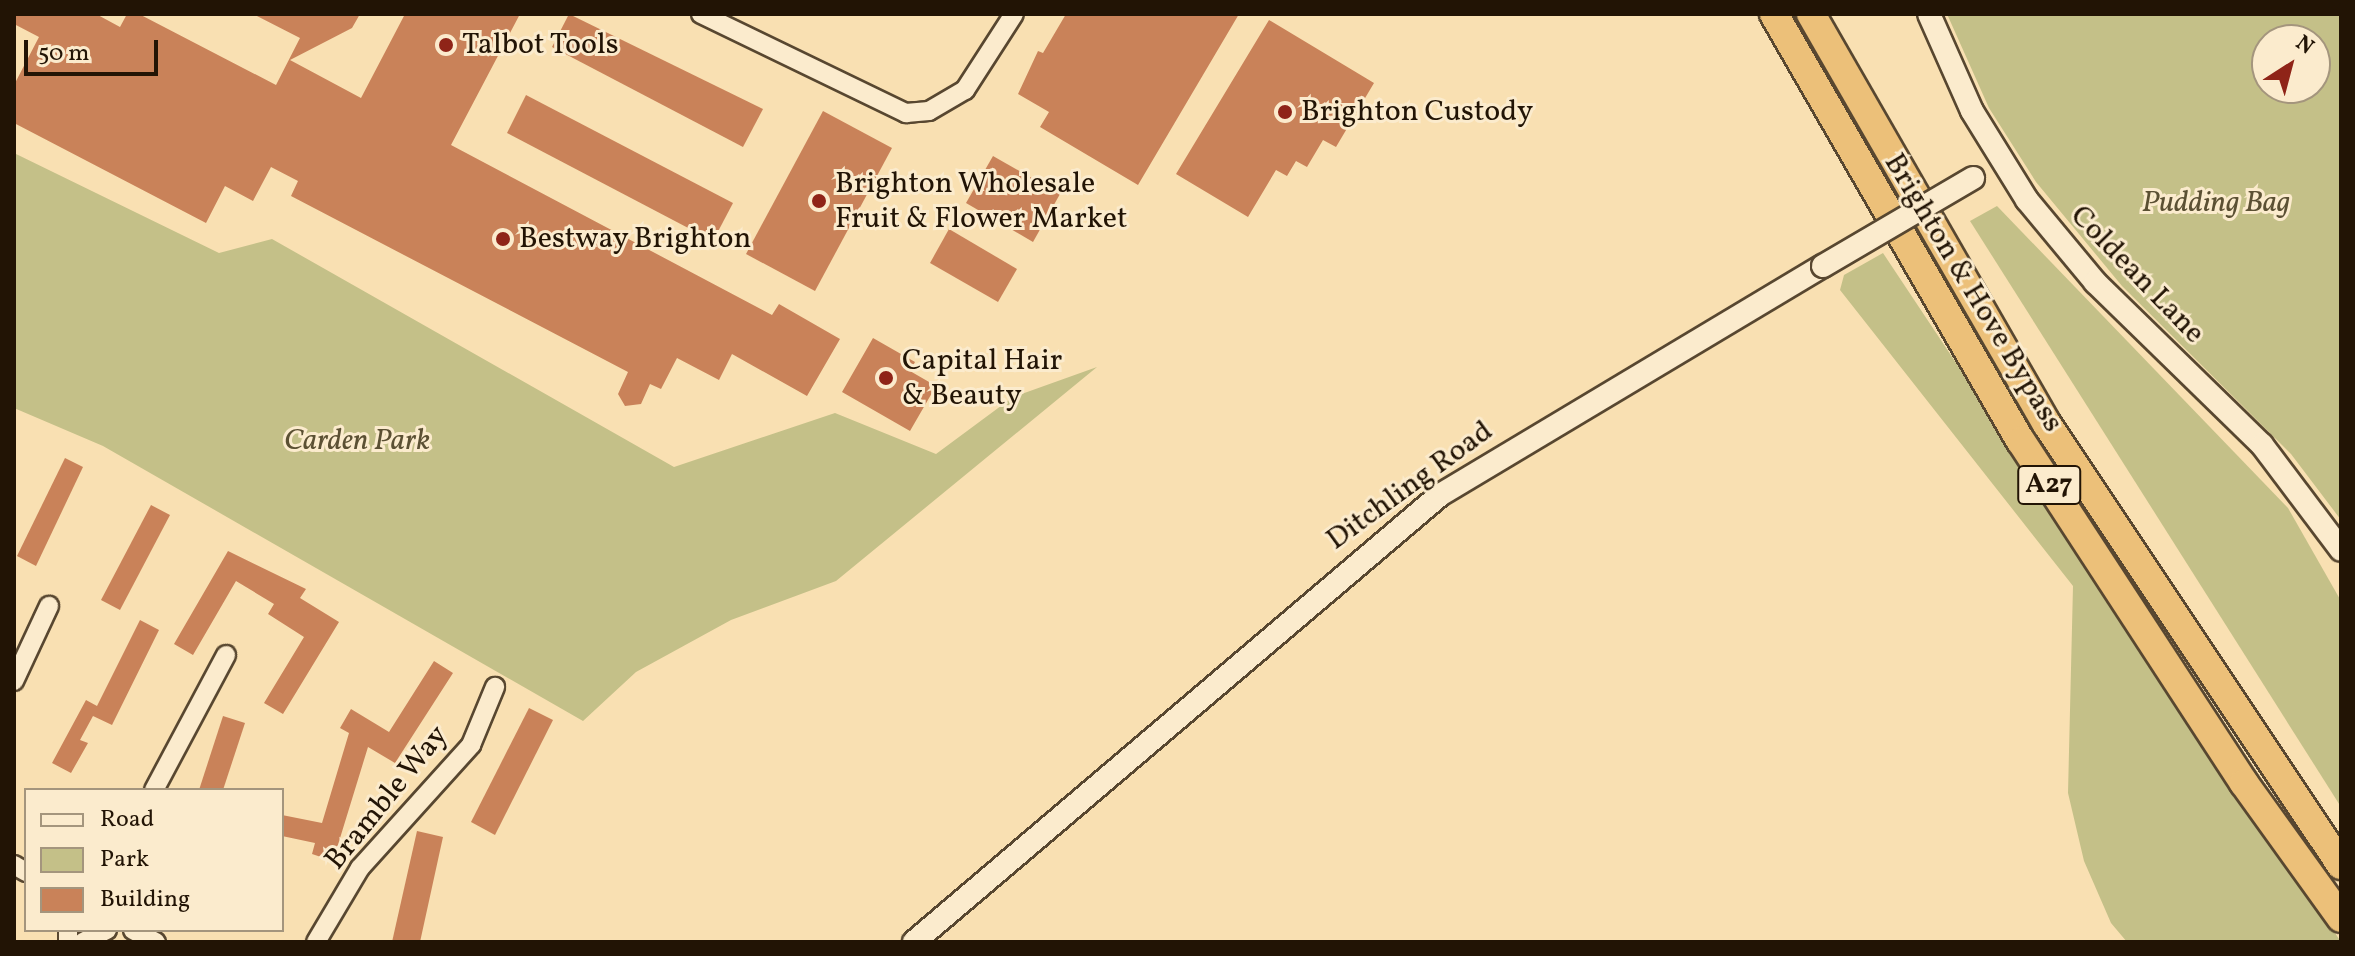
<!DOCTYPE html>
<html>
<head>
<meta charset="utf-8">
<style>
	body { margin:0 }
	#map { position:relative; width:2355px; height:956px; overflow:hidden; background:#f9e0b2; font-family:Vollkorn,serif }
	div>[style] { position:absolute }
	.green>* { inset:0; background:#c4c088 }
	.building>* { inset:0; background:#c98259 }
	.roads { filter:drop-shadow(2px 0 #584730) drop-shadow(-2px 0 #584730) drop-shadow(0 2px #584730) drop-shadow(0 -2px #584730) }
	.minor>* { height:18px; margin:-9px; padding:0 9px; transform-origin:9px; border-radius:9px; background:#fbebcd }
	.tertiary>* { height:22px; margin:-11px; padding:0 11px; transform-origin:11px; border-radius:11px; background:#fbebcd }
	.trunk>* { height:28px; margin:-14px; padding:0 14px; transform-origin:14px; border-radius:14px; background:#ecc079 }
	.bridges { filter:drop-shadow(2px 0 #584730) drop-shadow(-2px 0 #584730) drop-shadow(0 2px #584730) drop-shadow(0 -2px #584730) }
	.tertiary-bridge>* { height:22px; margin:-11px; padding:0 11px; transform-origin:11px; border-radius:11px; background:#fbebcd }
	.dots>* { width:22px; height:22px; translate:-50% -50%; box-sizing:border-box; border:4px solid #fbebcd; border-radius:50% }
	span { translate:-50% -50%; white-space:nowrap; text-align:center; line-height:1.15; -webkit-text-stroke:6px #fbebcd; paint-order:stroke }
	.shield-label span { padding:2px 6px; background:#fbebcd; border:2px solid; border-radius:6px; -webkit-text-stroke-width:0 }
	.shield-label { font-size:28px; color:#221405; font-weight:700 }
	.poi-label { font-size:30px; color:#221405 }
	.left { translate:0 -50%; text-align:left }
	.park-label { font-size:30px; color:#5b5033; font-style:italic }
	.street-label { font-size:30px; color:#221405 }
	.frame { position:absolute; inset:0; border:16px solid #221405; pointer-events:none }
	.legend { position:absolute; left:24px; top:788px; width:260px; height:144px; box-sizing:border-box; background:#fbebcd; border:2px solid #a4957d; margin:0; padding:10px 14px; list-style:none; font-size:24px; color:#221405 }
	.legend li { display:flex; align-items:center; gap:16px; height:40px }
	.legend b { width:40px; border:2px solid #a4957d }
	.north { position:absolute; left:2251px; top:24px; width:80px; height:80px; box-sizing:border-box; background:#fbebcd; border:2px solid #a4957d; border-radius:50%; rotate:36deg; font-size:22px; font-weight:700; line-height:32px; text-align:center; color:#221405 }
	.north::after { content:''; display:block; margin:auto; width:28px; height:36px; background:#8f2418; clip-path:polygon(50% 0,100% 100%,50% 72%,0 100%) }
	.scale { position:absolute; left:24px; top:40px; width:134px; height:36px; box-sizing:border-box; border:4px solid #221405; border-top:0; padding-left:10px; font-size:24px; line-height:28px; white-space:nowrap; color:#221405; -webkit-text-stroke:6px #fbebcd; paint-order:stroke }
</style>
</head>
<body>
<div id="map">
	<div class="green">
		<div style="clip-path:polygon(evenodd,1947px 14px,2341px 14px,2341px 520px,2291px 454px,2122px 286px,2036px 182px,1989px 108px,1947px 14px,2315px 40px,2315px 88px,2267px 88px,2267px 40px,2315px 40px)"></div>
		<div style="clip-path:polygon(14px 153px,219px 253px,272px 239px,674px 467px,835px 413px,936px 454px,1013px 397px,1097px 367px,836px 581px,731px 620px,636px 672px,583px 721px,103px 446px,14px 408px)"></div>
		<div style="clip-path:polygon(1997px 206px,2288px 508px,2341px 601px,2341px 807px,1970px 221px)"></div>
		<div style="clip-path:polygon(1883px 253px,2341px 942px,2127px 942px,2111px 923px,2084px 861px,2068px 793px,2073px 586px,1840px 290px,1844px 275px)"></div>
	</div>
	<div class="building">
		<div style="clip-path:polygon(14px 14px,96px 14px,120px 27px,127px 14px,139px 14px,276px 85px,300px 38px,253px 14px,360px 14px,352px 28px,290px 60px,361px 98px,405px 14px,520px 14px,451px 145px,772px 315px,779px 304px,840px 339px,807px 396px,732px 354px,719px 380px,677px 358px,661px 389px,650px 384px,641px 404px,625px 406px,618px 394px,628px 372px,291px 196px,298px 181px,271px 167px,253px 201px,225px 186px,206px 223px,14px 123px,14px 85px,39px 37px,14px 24px)"></div>
		<div style="clip-path:polygon(569px 14px,763px 109px,743px 147px,552px 47px)"></div>
		<div style="clip-path:polygon(1066px 14px,1239px 14px,1138px 185px,1040px 127px,1049px 112px,1018px 94px,1038px 51px,1043px 53px)"></div>
		<div style="clip-path:polygon(1269px 20px,1374px 83px,1336px 147px,1323px 140px,1307px 167px,1296px 161px,1287px 176px,1276px 170px,1248px 217px,1176px 174px)"></div>
		<div style="clip-path:polygon(526px 95px,733px 203px,713px 241px,507px 133px)"></div>
		<div style="clip-path:polygon(823px 111px,892px 148px,815px 291px,746px 254px)"></div>
		<div style="clip-path:polygon(993px 156px,1060px 194px,1033px 242px,966px 203px)"></div>
		<div style="clip-path:polygon(949px 229px,1017px 269px,998px 302px,930px 263px)"></div>
		<div style="clip-path:polygon(873px 338px,915px 362px,910px 371px,936px 386px,910px 431px,842px 392px)"></div>
		<div style="clip-path:polygon(65px 458px,83px 467px,36px 566px,17px 556px)"></div>
		<div style="clip-path:polygon(151px 505px,170px 515px,120px 610px,101px 600px)"></div>
		<div style="clip-path:polygon(228px 551px,306px 589px,300px 598px,339px 622px,283px 714px,264px 703px,304px 637px,268px 614px,274px 604px,236px 581px,193px 655px,174px 644px)"></div>
		<div style="clip-path:polygon(140px 620px,159px 630px,112px 725px,93px 716px,80px 740px,88px 743px,71px 773px,52px 763px,86px 700px,97px 706px)"></div>
		<div style="clip-path:polygon(434px 661px,453px 673px,395px 763px,368px 747px,333px 861px,312px 854px,315px 843px,282px 836px,282px 815px,322px 823px,349px 733px,340px 728px,351px 709px,389px 732px)"></div>
		<div style="clip-path:polygon(529px 708px,553px 720px,495px 835px,471px 822px)"></div>
		<div style="clip-path:polygon(223px 716px,245px 723px,223px 790px,199px 790px)"></div>
		<div style="clip-path:polygon(417px 831px,443px 837px,420px 942px,392px 942px)"></div>
	</div>
	<div class="roads">
		<div class="minor">
			<div style="left:701px;top:14px;width:228px;rotate:25.8deg"></div>
			<div style="left:906px;top:113px;width:23px;rotate:-5deg"></div>
			<div style="left:929px;top:111px;width:42px;rotate:-30.3deg"></div>
			<div style="left:965px;top:90px;width:90px;rotate:-57.2deg"></div>
			<div style="left:14px;top:681px;width:83px;rotate:-65deg"></div>
			<div style="left:154px;top:790px;width:153px;rotate:-61.9deg"></div>
			<div style="left:14px;top:865px;width:14px;rotate:30deg"></div>
			<div style="left:68px;top:930px;width:12px;rotate:90deg"></div>
			<div style="left:133px;top:930px;width:26px;rotate:28deg"></div>
			<div style="left:83px;top:942px;width:27px;rotate:-27deg"></div>
			<div style="left:316px;top:942px;width:86px;rotate:-59.3deg"></div>
			<div style="left:360px;top:868px;width:166px;rotate:-47.9deg"></div>
			<div style="left:471px;top:745px;width:63px;rotate:-67.5deg"></div>
		</div>
		<div class="tertiary">
			<div style="left:1929px;top:14px;width:106px;rotate:66.1deg"></div>
			<div style="left:1972px;top:111px;width:105px;rotate:58.3deg"></div>
			<div style="left:2027px;top:200px;width:107px;rotate:50.3deg"></div>
			<div style="left:2095px;top:282px;width:233px;rotate:44.3deg"></div>
			<div style="left:2262px;top:445px;width:131px;rotate:53deg"></div>
			<div style="left:914px;top:942px;width:690px;rotate:-40.36deg"></div>
			<div style="left:1440px;top:495px;width:446px;rotate:-30.9deg"></div>
		</div>
		<div class="trunk">
			<div style="left:1774px;top:14px;width:493px;rotate:60deg"></div>
			<div style="left:2021px;top:441px;width:408px;rotate:56.9deg"></div>
			<div style="left:2244px;top:783px;width:166px;rotate:54.3deg"></div>
			<div style="left:1811px;top:14px;width:473px;rotate:60.1deg"></div>
			<div style="left:2047px;top:424px;width:530px;rotate:56.31deg"></div>
		</div>
	</div>
	<div class="bridges">
		<div class="tertiary-bridge">
			<div style="left:1823px;top:266px;width:174px;rotate:-30.4deg"></div>
		</div>
	</div>
	<div class="dots">
		<div style="left:446px;top:45px;background:#8f2418"></div>
		<div style="left:1285px;top:112px;background:#8f2418"></div>
		<div style="left:819px;top:201px;background:#8f2418"></div>
		<div style="left:503px;top:239px;background:#8f2418"></div>
		<div style="left:886px;top:378px;background:#8f2418"></div>
	</div>
	<div class="shield-label">
		<span style="left:2049px;top:485px">A27</span>
	</div>
	<div class="poi-label">
		<span class="left" style="left:462px;top:45px">Talbot Tools</span>
		<span class="left" style="left:1301px;top:112px">Brighton Custody</span>
		<span class="left" style="left:835px;top:201px">Brighton Wholesale<br>Fruit &amp; Flower Market</span>
		<span class="left" style="left:519px;top:239px">Bestway Brighton</span>
		<span class="left" style="left:902px;top:378px">Capital Hair<br>&amp; Beauty</span>
	</div>
	<div class="park-label">
		<span style="left:2216px;top:203px">Pudding Bag</span>
		<span style="left:357px;top:441px">Carden Park</span>
	</div>
	<div class="street-label">
		<span style="left:2137px;top:275px;rotate:46deg">Coldean Lane</span>
		<span style="left:1973px;top:293px;rotate:59deg">Brighton &amp; Hove Bypass</span>
		<span style="left:1410px;top:486px;rotate:-36deg">Ditchling Road</span>
		<span style="left:387px;top:798px;rotate:-51deg">Bramble Way</span>
	</div>
	<div class="frame"></div>
	<ul class="legend">
	<li><b style="height:10px;background:#fbebcd"></b>Road</li>
	<li><b style="height:22px;background:#c4c088"></b>Park</li>
	<li><b style="height:22px;background:#c98259"></b>Building</li>
	</ul>
	<div class="north">N</div>
	<div class="scale">50 m</div>
</div>
</body>
</html>
